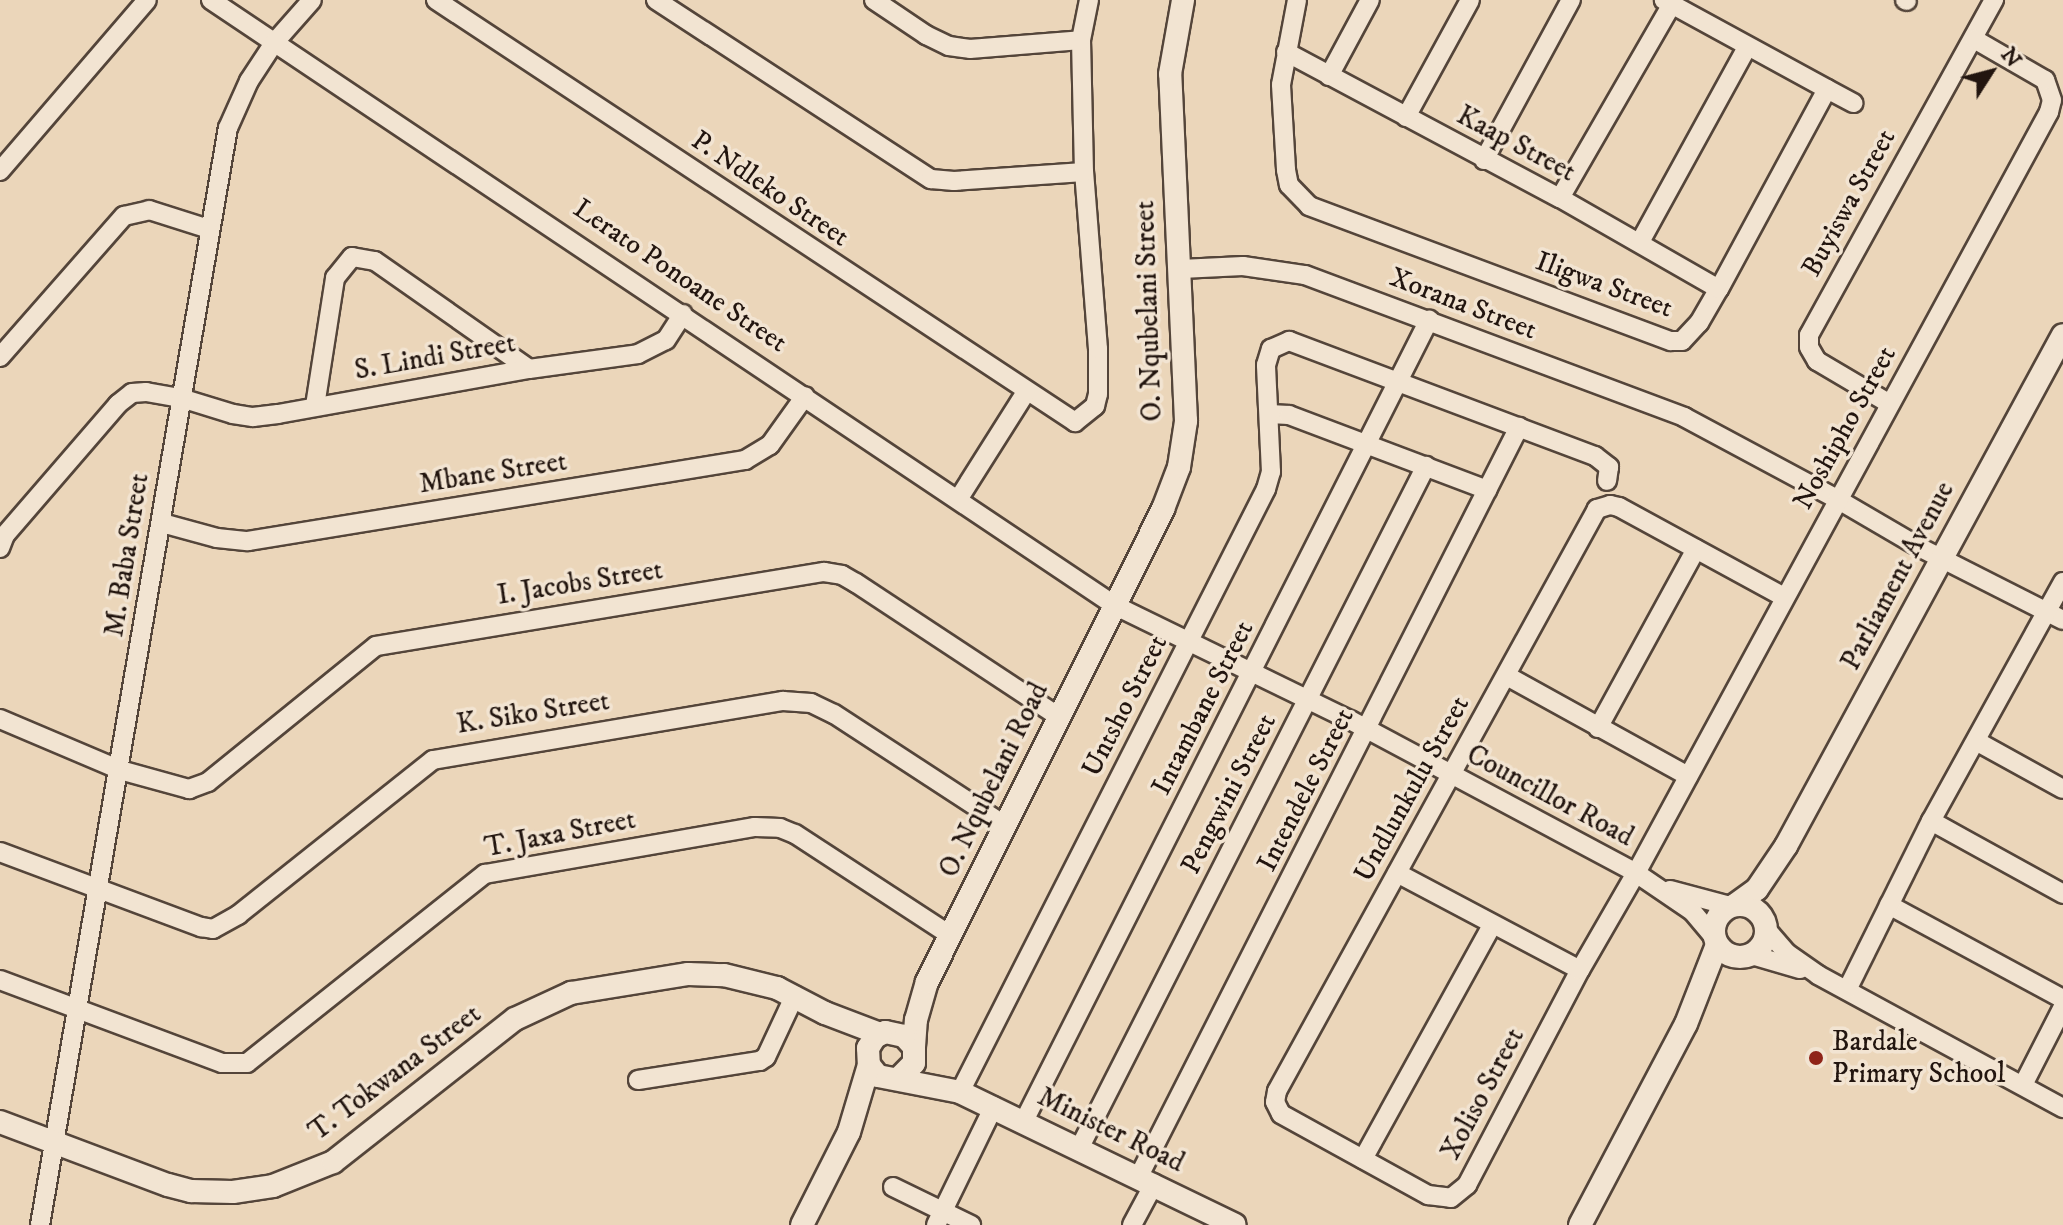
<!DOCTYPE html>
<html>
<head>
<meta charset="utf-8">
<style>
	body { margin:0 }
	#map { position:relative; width:2063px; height:1225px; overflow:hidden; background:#ebd6ba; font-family:"IM FELL DW Pica",serif }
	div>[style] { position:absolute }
	.roads { filter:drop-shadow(2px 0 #54453a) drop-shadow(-2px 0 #54453a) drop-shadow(0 2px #54453a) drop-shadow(0 -2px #54453a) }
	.minor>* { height:18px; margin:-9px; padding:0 9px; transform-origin:9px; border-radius:9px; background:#f2e4d2 }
	.tertiary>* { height:22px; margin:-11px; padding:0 11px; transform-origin:11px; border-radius:11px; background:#f2e4d2 }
	.tertiary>.ring { margin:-11px; padding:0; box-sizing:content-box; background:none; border:22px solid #f2e4d2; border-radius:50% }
	.dots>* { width:22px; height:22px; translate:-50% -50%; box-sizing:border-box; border:4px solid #f2e4d2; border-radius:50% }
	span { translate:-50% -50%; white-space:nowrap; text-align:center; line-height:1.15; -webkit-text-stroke:7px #f2e4d2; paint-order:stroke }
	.street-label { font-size:28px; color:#22150f }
	.poi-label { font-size:28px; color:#22150f }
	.left { translate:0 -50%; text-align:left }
	.north { position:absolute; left:1951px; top:32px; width:80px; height:80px; -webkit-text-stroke:6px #f2e4d2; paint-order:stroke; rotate:54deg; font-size:22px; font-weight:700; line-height:32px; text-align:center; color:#22150f }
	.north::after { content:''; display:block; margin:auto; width:28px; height:36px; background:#22150f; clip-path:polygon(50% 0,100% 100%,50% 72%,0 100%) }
</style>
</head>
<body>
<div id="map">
	<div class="roads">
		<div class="minor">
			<div style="left:211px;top:0;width:1087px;rotate:33.82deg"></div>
			<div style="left:1114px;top:605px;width:263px;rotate:26deg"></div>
			<div style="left:1350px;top:720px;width:324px;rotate:28.1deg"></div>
			<div style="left:1636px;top:873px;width:68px;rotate:34.2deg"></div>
			<div style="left:1692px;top:911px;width:34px;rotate:50deg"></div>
			<div style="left:436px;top:0;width:766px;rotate:33.44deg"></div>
			<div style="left:1075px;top:422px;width:26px;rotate:-39deg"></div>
			<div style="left:1095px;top:406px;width:12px;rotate:-76deg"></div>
			<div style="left:1098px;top:394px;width:45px;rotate:-90deg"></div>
			<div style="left:1098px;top:349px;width:178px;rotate:-94.5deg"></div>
			<div style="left:1084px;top:172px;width:132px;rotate:-91.3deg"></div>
			<div style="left:1081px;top:40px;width:41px;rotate:-78.7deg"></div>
			<div style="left:656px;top:0;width:328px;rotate:33.1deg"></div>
			<div style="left:931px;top:179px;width:23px;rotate:5deg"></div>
			<div style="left:954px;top:181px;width:130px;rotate:-4deg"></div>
			<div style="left:874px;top:0;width:63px;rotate:33.9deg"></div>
			<div style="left:926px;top:35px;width:25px;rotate:26deg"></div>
			<div style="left:949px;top:46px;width:21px;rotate:8deg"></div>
			<div style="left:970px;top:49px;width:111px;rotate:-4.6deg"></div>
			<div style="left:1297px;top:0;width:86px;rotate:100.7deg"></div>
			<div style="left:1281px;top:85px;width:85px;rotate:86.6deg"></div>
			<div style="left:1286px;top:170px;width:15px;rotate:79deg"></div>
			<div style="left:1289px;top:185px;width:29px;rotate:46deg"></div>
			<div style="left:1309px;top:206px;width:386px;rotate:20.5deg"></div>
			<div style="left:1671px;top:341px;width:11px"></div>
			<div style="left:1682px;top:341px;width:25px;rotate:-47deg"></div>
			<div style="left:1699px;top:323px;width:39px;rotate:-60deg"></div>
			<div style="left:1719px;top:289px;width:227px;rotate:-61.6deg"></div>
			<div style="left:1827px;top:89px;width:186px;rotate:-151.4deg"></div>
			<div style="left:1905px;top:0;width:2px;rotate:27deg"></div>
			<div style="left:1286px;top:52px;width:310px;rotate:28.1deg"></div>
			<div style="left:1560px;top:198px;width:183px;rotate:29.8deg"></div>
			<div style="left:1329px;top:76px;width:86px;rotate:-61.7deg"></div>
			<div style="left:1827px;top:89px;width:30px;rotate:28deg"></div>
			<div style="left:1406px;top:117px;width:133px;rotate:-61.3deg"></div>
			<div style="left:1484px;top:160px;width:182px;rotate:-61.5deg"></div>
			<div style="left:0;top:171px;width:225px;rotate:-49.3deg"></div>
			<div style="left:1560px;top:198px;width:224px;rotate:-60deg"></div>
			<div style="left:1640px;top:242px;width:222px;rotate:-61.2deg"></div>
			<div style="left:1181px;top:269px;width:62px;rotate:-2.8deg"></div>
			<div style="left:1243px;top:266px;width:63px;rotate:8.3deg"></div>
			<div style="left:1305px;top:275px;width:405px;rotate:20.5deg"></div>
			<div style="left:1684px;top:417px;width:174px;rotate:28.2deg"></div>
			<div style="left:1837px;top:499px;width:97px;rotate:30.3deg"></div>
			<div style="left:1921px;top:548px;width:159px;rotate:26.9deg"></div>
			<div style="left:0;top:357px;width:188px;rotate:-48.7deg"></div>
			<div style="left:124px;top:216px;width:26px;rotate:-13deg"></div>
			<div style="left:149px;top:210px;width:63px;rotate:17.6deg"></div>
			<div style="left:1890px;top:404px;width:85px;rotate:-149.5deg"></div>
			<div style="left:1817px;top:361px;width:16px;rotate:-120deg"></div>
			<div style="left:1809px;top:347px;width:12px;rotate:-90deg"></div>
			<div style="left:1809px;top:335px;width:383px;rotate:-61.1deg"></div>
			<div style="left:315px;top:406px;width:130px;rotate:-81.1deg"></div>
			<div style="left:335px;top:278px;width:27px;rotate:-51deg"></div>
			<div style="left:352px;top:257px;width:23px;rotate:10deg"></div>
			<div style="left:375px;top:261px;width:188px;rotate:35deg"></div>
			<div style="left:1269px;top:414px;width:20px;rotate:3deg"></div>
			<div style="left:1289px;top:415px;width:212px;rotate:20.7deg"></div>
			<div style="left:959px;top:498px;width:125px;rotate:-57.7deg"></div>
			<div style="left:162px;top:523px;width:57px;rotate:15.3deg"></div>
			<div style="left:217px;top:538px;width:31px;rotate:6deg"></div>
			<div style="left:248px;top:541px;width:504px;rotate:-9.26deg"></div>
			<div style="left:745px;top:460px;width:29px;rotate:-31deg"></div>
			<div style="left:770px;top:445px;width:60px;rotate:-54.5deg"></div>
			<div style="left:0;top:548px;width:14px;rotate:-69deg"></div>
			<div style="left:5px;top:535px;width:173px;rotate:-49.2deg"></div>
			<div style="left:118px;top:404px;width:18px;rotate:-38deg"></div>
			<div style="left:132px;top:393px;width:14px;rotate:-4deg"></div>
			<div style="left:146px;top:392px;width:36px;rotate:10deg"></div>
			<div style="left:181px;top:398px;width:54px;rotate:17.1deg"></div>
			<div style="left:233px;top:414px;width:20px;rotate:9deg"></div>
			<div style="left:253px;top:417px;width:25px;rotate:-7deg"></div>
			<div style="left:278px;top:414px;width:255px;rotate:-10.2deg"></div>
			<div style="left:529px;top:369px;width:110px;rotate:-7.8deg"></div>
			<div style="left:638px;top:354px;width:31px;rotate:-27deg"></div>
			<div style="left:666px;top:340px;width:31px;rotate:-57deg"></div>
			<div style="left:1784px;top:597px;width:188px;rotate:-151.4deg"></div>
			<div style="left:1619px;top:507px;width:9px;rotate:-167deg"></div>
			<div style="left:1610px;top:505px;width:14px;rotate:163deg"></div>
			<div style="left:1597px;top:509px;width:664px;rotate:118.8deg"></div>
			<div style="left:1277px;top:1091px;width:11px;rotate:100deg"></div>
			<div style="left:1275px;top:1102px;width:13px;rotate:63deg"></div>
			<div style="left:1281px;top:1114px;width:168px;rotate:28.9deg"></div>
			<div style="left:1428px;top:1195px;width:23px;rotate:7deg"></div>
			<div style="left:1451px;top:1198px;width:21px;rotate:-39deg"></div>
			<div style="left:1467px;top:1185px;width:243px;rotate:-62.3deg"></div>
			<div style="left:1580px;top:970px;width:112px;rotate:-60deg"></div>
			<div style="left:1636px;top:873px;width:866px;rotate:-61.51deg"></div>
			<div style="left:2049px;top:112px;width:12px;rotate:-76deg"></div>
			<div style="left:2052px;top:100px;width:21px;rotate:-109deg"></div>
			<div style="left:2045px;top:80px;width:82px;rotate:-150deg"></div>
			<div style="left:1507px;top:676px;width:207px;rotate:28.9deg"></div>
			<div style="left:0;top:719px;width:130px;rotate:23deg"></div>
			<div style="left:120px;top:770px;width:72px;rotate:15.4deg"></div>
			<div style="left:189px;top:789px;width:20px;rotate:-20deg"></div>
			<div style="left:208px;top:782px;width:216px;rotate:-39deg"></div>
			<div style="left:376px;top:646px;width:454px;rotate:-9.4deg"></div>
			<div style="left:824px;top:572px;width:18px;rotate:9deg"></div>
			<div style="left:842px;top:575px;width:16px;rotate:30deg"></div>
			<div style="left:856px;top:583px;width:243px;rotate:33.4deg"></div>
			<div style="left:1598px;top:728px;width:204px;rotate:-61.3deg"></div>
			<div style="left:1976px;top:741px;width:99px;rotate:28.9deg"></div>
			<div style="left:1931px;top:821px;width:151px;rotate:28.9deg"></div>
			<div style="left:0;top:852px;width:215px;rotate:20.5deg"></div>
			<div style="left:201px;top:927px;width:12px;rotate:9deg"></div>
			<div style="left:213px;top:929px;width:29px;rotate:-29deg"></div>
			<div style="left:238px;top:915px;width:249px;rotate:-38.5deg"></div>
			<div style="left:433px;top:760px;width:355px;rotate:-9.6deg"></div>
			<div style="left:783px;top:701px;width:28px;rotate:4deg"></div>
			<div style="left:811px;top:703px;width:25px;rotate:26deg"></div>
			<div style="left:834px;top:714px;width:203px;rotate:33.1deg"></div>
			<div style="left:1397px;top:873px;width:207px;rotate:27.9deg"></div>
			<div style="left:1670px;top:890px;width:62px;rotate:14.9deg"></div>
			<div style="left:1889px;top:905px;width:198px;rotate:28.4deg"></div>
			<div style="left:1766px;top:929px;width:32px;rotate:49deg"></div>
			<div style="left:1787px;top:953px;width:38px;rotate:35deg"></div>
			<div style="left:1818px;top:975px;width:279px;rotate:28.5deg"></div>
			<div style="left:1752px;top:955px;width:50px;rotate:16.3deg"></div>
			<div style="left:0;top:980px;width:237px;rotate:20.5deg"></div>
			<div style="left:222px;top:1063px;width:25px"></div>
			<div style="left:247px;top:1063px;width:304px;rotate:-38.5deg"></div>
			<div style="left:485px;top:874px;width:274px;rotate:-9.9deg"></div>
			<div style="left:755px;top:827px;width:25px;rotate:2deg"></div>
			<div style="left:780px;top:828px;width:16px;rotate:22deg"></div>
			<div style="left:795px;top:834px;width:185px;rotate:33.1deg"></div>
			<div style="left:1847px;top:990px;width:189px;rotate:-63.6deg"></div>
			<div style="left:1931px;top:821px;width:273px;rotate:-61.1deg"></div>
			<div style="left:638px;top:1080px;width:123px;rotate:-8.9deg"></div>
			<div style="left:760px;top:1061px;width:7px;rotate:-34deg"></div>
			<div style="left:766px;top:1057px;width:68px;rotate:-64.9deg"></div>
			<div style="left:2023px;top:1085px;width:88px;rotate:-62.9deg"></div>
			<div style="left:960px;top:1092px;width:676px;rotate:-63.09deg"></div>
			<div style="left:1266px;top:489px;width:18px;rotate:-74deg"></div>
			<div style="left:1271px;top:472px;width:107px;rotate:-92.7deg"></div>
			<div style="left:1266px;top:365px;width:17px;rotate:-73deg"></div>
			<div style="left:1271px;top:349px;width:20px;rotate:-24deg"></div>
			<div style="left:1289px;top:341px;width:327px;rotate:20.6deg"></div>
			<div style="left:1595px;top:456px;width:18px;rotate:38deg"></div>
			<div style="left:1609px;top:467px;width:14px;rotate:98deg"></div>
			<div style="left:1024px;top:1121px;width:898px;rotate:-63.18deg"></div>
			<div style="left:1080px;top:1147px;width:764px;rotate:-63.07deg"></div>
			<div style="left:1363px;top:1159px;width:267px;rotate:-61.1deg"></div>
			<div style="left:1139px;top:1176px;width:840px;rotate:-63.1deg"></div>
			<div style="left:893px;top:1187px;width:87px;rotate:26deg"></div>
			<div style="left:40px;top:1225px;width:1113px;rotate:-80.28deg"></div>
			<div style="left:228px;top:128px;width:51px;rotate:-65.9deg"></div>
			<div style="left:249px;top:81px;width:45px;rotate:-56.7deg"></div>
			<div style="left:274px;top:43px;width:57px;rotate:-48.5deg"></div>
			<div style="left:936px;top:1225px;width:132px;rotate:-64deg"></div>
			<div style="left:1132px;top:1225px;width:47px;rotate:-61.8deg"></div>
		</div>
		<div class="tertiary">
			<div class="ring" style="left:1714px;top:905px;width:30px;height:30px"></div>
			<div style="left:1735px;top:905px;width:27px;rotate:-36deg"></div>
			<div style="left:1757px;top:889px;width:52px;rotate:-56deg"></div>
			<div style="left:1786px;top:846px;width:581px;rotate:-61.54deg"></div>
			<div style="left:914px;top:1047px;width:27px;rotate:-86deg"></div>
			<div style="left:916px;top:1020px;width:40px;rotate:-74deg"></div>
			<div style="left:927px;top:982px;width:529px;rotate:-63.48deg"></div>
			<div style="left:1163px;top:509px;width:45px;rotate:-69.1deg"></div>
			<div style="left:1179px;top:467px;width:47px;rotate:-81.3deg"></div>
			<div style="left:1186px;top:421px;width:347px;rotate:-92.6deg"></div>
			<div style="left:1170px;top:74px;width:75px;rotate:-80deg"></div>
			<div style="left:899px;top:1078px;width:21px;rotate:-45deg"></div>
			<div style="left:914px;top:1063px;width:16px;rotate:-90deg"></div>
			<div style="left:914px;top:1047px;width:15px;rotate:-132deg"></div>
			<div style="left:904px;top:1036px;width:19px;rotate:-168deg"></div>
			<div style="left:885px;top:1032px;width:11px;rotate:153deg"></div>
			<div style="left:875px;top:1037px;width:13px;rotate:122deg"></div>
			<div style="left:868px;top:1048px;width:17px;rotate:87deg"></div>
			<div style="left:869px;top:1065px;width:14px;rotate:51deg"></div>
			<div style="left:878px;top:1076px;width:84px;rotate:11deg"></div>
			<div style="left:960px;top:1092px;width:305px;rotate:25.8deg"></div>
			<div style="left:0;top:1122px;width:179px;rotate:20.6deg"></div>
			<div style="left:168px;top:1185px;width:24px;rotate:15deg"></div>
			<div style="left:191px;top:1191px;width:42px;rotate:1.4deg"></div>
			<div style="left:233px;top:1192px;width:40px;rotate:-8.5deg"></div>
			<div style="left:273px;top:1186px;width:65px;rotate:-21.8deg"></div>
			<div style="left:333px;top:1162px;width:231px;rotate:-38.2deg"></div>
			<div style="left:515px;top:1019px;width:62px;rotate:-24.9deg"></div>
			<div style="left:571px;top:993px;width:119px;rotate:-9.2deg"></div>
			<div style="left:688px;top:974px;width:36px;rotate:2deg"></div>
			<div style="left:724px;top:975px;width:55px;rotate:13.8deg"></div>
			<div style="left:777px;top:988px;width:54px;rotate:27.5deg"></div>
			<div style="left:825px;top:1013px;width:59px;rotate:20.9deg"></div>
			<div style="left:802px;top:1225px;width:104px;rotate:-63.2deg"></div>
			<div style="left:849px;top:1132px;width:70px;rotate:-73.4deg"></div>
			<div style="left:1580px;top:1225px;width:227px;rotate:-62.2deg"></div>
			<div style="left:1686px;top:1024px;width:85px;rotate:-68.6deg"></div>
		</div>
	</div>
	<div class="dots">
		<div style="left:1816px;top:1058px;background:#8f2418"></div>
	</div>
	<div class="street-label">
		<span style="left:1516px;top:144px;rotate:28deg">Kaap Street</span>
		<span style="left:770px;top:189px;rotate:34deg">P. Ndleko Street</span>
		<span style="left:1849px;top:203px;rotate:-61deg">Buyiswa Street</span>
		<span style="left:680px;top:276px;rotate:34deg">Lerato Ponoane Street</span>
		<span style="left:1604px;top:285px;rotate:20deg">Iligwa Street</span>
		<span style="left:1463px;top:304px;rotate:21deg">Xorana Street</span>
		<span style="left:1149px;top:311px;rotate:-92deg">O. Nqubelani Street</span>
		<span style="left:435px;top:357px;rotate:-10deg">S. Lindi Street</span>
		<span style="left:1845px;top:428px;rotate:-61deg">Noshipho Street</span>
		<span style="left:493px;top:473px;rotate:-9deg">Mbane Street</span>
		<span style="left:127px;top:555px;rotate:-81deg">M. Baba Street</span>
		<span style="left:1898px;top:576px;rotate:-62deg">Parliament Avenue</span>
		<span style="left:580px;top:583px;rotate:-9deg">I. Jacobs Street</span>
		<span style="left:1125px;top:706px;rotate:-63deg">Untsho Street</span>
		<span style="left:1203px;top:708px;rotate:-63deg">Intambane Street</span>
		<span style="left:533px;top:713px;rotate:-9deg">K. Siko Street</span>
		<span style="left:994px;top:780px;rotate:-64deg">O. Nqubelani Road</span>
		<span style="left:1412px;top:789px;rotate:-61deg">Undlunkulu Street</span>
		<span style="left:1306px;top:790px;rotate:-63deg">Intendele Street</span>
		<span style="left:1229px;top:794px;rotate:-63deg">Pengwini Street</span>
		<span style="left:1550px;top:796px;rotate:28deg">Councillor Road</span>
		<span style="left:560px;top:834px;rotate:-11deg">T. Jaxa Street</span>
		<span style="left:395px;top:1073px;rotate:-37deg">T. Tokwana Street</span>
		<span style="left:1483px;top:1094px;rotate:-62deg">Xoliso Street</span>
		<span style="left:1111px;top:1130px;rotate:26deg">Minister Road</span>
	</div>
	<div class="poi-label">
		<span class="left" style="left:1832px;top:1058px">Bardale<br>Primary School</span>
	</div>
	<div class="north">N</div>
</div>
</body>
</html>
